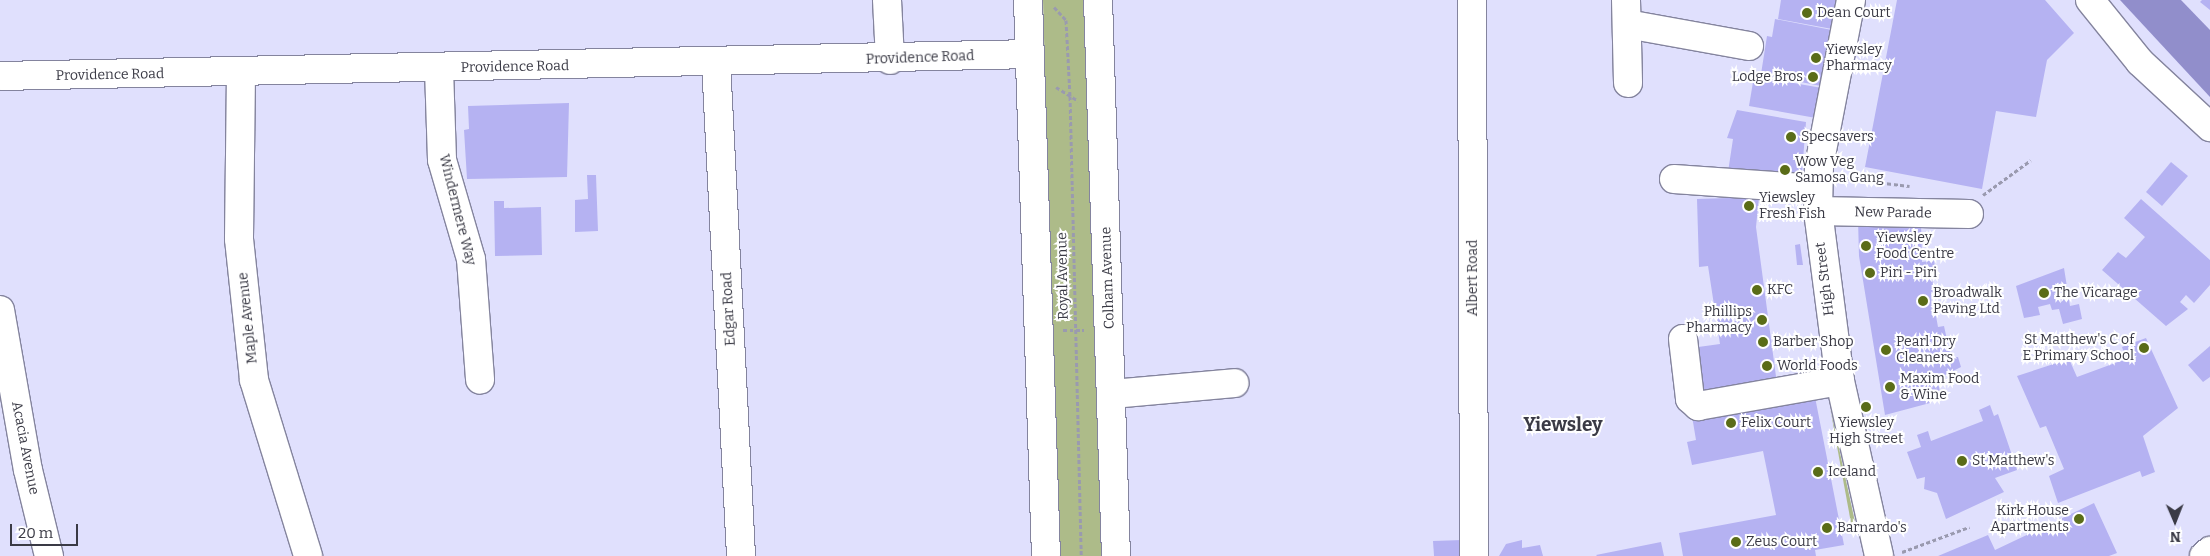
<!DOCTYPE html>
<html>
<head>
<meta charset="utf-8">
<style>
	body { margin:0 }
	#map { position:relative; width:2210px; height:556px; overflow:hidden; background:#e0e0fd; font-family:Bitter,serif }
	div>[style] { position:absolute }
	.green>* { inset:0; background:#adbb89 }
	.water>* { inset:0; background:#918ecb }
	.building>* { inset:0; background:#b5b2f2 }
	.path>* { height:3px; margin-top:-1.5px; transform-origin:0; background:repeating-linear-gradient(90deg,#9a9aaf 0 4px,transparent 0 6.5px) }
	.roads { filter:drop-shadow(1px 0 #84849e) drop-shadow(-1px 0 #84849e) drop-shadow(0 1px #84849e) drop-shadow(0 -1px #84849e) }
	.minor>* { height:28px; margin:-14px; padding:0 14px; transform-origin:14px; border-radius:14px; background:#fff }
	.dots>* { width:14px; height:14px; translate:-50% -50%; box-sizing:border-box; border:2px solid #fff; border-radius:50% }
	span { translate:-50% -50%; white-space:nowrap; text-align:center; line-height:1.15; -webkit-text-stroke:4px #fff; paint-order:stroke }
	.poi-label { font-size:14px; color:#3a3a45 }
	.left { translate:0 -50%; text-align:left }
	.right { translate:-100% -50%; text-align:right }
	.street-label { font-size:14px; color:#3a3a45 }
	.district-label { font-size:19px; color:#3a3a45; font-weight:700 }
	.north { position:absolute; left:2150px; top:496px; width:50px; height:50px; -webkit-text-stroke:4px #fff; paint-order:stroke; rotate:179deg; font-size:14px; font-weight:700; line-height:20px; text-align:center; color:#3a3a45 }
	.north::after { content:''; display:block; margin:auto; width:18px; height:22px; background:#3a3a45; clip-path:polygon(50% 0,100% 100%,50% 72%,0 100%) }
	.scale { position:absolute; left:10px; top:524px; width:68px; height:22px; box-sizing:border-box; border:2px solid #3a3a45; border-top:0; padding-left:6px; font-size:15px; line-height:18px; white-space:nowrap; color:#3a3a45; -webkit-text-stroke:4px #fff; paint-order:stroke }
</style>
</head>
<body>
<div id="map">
	<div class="green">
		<div style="clip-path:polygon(1043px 0,1090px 0,1104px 556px,1058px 556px)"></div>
		<div style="clip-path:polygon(1830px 407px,1855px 522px,1851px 523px,1842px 474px)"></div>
	</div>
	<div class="water">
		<div style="clip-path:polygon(2120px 0,2181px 0,2210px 30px,2210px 97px)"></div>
	</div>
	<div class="building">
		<div style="clip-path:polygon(1781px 0,1839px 0,1832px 29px,1778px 19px)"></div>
		<div style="clip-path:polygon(1897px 0,2045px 0,2074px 33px,2047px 60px,2036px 117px,1996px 111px,1982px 189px,1865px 167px)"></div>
		<div style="clip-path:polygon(2202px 0,2210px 0,2210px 10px,2200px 2px)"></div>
		<div style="clip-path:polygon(1775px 19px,1832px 30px,1821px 86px,1761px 74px,1767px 36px,1772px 37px)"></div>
		<div style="clip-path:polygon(1754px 76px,1822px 88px,1816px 118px,1749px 106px)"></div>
		<div style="clip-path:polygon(569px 103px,567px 177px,467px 179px,464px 130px,469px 129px,468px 106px)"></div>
		<div style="clip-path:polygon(1737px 110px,1806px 122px,1801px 185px,1728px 172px,1733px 139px,1727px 138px)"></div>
		<div style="clip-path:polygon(2171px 162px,2188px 176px,2162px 206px,2146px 192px)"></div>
		<div style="clip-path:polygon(587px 175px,596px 175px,598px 231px,575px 232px,575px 200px,588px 199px)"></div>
		<div style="clip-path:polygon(1759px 197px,1756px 227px,1777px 384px,1697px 394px,1691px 348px,1720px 344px,1708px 266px,1699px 267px,1697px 199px)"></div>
		<div style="clip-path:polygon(2141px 199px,2210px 260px,2210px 285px,2194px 303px,2186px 295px,2180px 302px,2188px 309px,2166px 326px,2102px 270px,2118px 252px,2126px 258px,2145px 237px,2124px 218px)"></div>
		<div style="clip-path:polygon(494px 201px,504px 201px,504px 208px,541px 207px,542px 255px,495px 256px)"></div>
		<div style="clip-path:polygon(1858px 219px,1921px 222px,1922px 262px,1934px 260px,1936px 275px,1931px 277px,1937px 290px,1931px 292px,1932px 316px,1936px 316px,1938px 327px,1944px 326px,1951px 358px,1958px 357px,1961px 367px,1945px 375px,1946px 380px,1938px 383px,1940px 392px,1929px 395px,1930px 403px,1885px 415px,1859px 256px)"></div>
		<div style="clip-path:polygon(1800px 244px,1803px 265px,1797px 265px,1795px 245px)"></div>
		<div style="clip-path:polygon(2064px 268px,2070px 306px,2079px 304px,2082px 319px,2063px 324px,2059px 309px,2052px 310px,2050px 304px,2038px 307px,2040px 315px,2024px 318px,2016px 286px)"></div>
		<div style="clip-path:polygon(2146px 338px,2178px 408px,2143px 436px,2155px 472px,2142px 477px,2140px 471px,2058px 503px,2049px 476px,2064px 469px,2046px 426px,2040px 428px,2017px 376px,2069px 359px,2077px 377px,2126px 359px,2122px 347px)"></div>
		<div style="clip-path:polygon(2210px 346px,2210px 377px,2203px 382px,2188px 365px)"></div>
		<div style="clip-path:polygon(1815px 397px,1844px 545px,1815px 550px,1816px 556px,1683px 556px,1679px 533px,1776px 515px,1763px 451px,1692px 465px,1687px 442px,1696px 440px,1692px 416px)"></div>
		<div style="clip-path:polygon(1990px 405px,1994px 416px,1998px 414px,2017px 470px,1995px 478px,2004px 492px,1946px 519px,1937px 493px,1924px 489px,1925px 477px,1917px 479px,1907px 452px,1921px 447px,1917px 435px,1928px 431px,1931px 441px,1983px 421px,1979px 410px)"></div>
		<div style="clip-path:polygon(2094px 503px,2117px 553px,2109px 556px,1938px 556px,1988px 535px,1995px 550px)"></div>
		<div style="clip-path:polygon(1462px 540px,1462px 556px,1434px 556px,1433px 541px)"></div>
		<div style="clip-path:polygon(1522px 540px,1522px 548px,1540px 545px,1543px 556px,1499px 556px,1506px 544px)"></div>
		<div style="clip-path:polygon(1661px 542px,1664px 556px,1597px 556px,1596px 555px)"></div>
	</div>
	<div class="path">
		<div style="left:1054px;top:7px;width:18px;rotate:47deg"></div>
		<div style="left:1066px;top:20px;width:76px;rotate:87deg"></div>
		<div style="left:1070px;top:96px;width:460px;rotate:88.6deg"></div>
		<div style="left:1056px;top:87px;width:26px;rotate:32deg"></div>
		<div style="left:1842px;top:178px;width:68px;rotate:6.7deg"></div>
		<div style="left:1983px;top:195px;width:59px;rotate:-36.1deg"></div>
		<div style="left:1063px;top:330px;width:21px"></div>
		<div style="left:1902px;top:552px;width:72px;rotate:-20.5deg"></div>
	</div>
	<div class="roads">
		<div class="minor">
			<div style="left:887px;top:0;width:60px;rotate:87.1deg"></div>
			<div style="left:1028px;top:0;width:556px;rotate:88.15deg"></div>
			<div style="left:1098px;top:0;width:556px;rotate:88.15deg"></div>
			<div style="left:1472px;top:0;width:556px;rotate:89.79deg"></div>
			<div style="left:1626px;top:0;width:83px;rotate:88.6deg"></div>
			<div style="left:1851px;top:0;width:169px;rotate:100.9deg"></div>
			<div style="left:1819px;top:166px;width:45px;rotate:91.3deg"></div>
			<div style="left:1818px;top:211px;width:171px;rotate:82.6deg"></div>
			<div style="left:1840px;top:381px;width:179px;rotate:77.4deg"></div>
			<div style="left:2090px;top:0;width:80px;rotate:51.1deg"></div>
			<div style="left:2140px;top:62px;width:96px;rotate:42.9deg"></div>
			<div style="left:1627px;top:24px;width:124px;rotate:10.2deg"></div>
			<div style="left:716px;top:62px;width:495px;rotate:87.1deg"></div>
			<div style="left:439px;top:69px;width:91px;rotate:88.1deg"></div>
			<div style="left:442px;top:160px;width:103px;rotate:73.7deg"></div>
			<div style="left:471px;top:259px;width:121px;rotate:85.7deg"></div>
			<div style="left:241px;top:73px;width:166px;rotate:90.7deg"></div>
			<div style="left:239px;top:239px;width:142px;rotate:83.9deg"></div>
			<div style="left:254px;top:380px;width:184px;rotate:72.9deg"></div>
			<div style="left:0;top:76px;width:1030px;rotate:-1.22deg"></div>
			<div style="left:1674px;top:179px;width:143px;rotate:4deg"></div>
			<div style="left:1818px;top:211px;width:151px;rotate:1.1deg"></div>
			<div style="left:0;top:310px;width:162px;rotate:80.1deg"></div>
			<div style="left:28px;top:470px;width:89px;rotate:76.3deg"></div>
			<div style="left:1683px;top:339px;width:60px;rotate:83.3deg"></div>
			<div style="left:1690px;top:399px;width:11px;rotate:41deg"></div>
			<div style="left:1698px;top:406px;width:144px;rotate:-10deg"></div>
			<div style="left:1112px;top:394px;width:123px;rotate:-5.1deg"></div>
			<div style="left:2204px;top:556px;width:8px;rotate:-40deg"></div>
		</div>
	</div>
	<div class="dots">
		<div style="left:1807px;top:13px;background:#5a6c18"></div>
		<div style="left:1816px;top:58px;background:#5a6c18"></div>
		<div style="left:1813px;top:77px;background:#5a6c18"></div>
		<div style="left:1791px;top:137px;background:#5a6c18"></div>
		<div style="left:1785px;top:170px;background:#5a6c18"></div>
		<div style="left:1749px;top:206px;background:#5a6c18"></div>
		<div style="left:1866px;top:246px;background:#5a6c18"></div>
		<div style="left:1870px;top:273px;background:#5a6c18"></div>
		<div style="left:1757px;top:290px;background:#5a6c18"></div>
		<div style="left:2044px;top:293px;background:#5a6c18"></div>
		<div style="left:1923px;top:301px;background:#5a6c18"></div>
		<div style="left:1762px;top:320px;background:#5a6c18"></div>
		<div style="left:1763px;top:342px;background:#5a6c18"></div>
		<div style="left:2144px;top:348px;background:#5a6c18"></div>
		<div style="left:1886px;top:350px;background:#5a6c18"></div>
		<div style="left:1767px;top:366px;background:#5a6c18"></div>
		<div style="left:1890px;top:387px;background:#5a6c18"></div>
		<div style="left:1866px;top:407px;background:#5a6c18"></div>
		<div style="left:1731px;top:423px;background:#5a6c18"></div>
		<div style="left:1962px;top:461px;background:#5a6c18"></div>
		<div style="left:1818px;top:472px;background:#5a6c18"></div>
		<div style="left:2079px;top:519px;background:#5a6c18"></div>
		<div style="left:1827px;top:528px;background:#5a6c18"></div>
		<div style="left:1736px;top:542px;background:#5a6c18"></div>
	</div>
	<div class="poi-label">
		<span class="left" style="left:1817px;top:13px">Dean Court</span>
		<span class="left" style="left:1826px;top:58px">Yiewsley<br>Pharmacy</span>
		<span class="right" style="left:1803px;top:77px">Lodge Bros</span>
		<span class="left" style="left:1801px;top:137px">Specsavers</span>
		<span class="left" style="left:1795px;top:170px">Wow Veg<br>Samosa Gang</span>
		<span class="left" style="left:1759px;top:206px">Yiewsley<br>Fresh Fish</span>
		<span class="left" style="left:1876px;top:246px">Yiewsley<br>Food Centre</span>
		<span class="left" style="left:1880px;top:273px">Piri - Piri</span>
		<span class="left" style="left:1767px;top:290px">KFC</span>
		<span class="left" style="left:1933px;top:301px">Broadwalk<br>Paving Ltd</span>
		<span class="left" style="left:2054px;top:293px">The Vicarage</span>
		<span class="right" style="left:1752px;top:320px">Phillips<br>Pharmacy</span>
		<span class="right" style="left:2134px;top:348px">St Matthew's C of<br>E Primary School</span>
		<span class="left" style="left:1773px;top:342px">Barber Shop</span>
		<span class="left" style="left:1896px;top:350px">Pearl Dry<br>Cleaners</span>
		<span class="left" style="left:1777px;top:366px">World Foods</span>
		<span class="left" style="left:1900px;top:387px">Maxim Food<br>&amp; Wine</span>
		<span class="left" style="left:1741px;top:423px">Felix Court</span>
		<span style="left:1866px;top:431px">Yiewsley<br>High Street</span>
		<span class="left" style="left:1972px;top:461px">St Matthew's</span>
		<span class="left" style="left:1828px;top:472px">Iceland</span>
		<span class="right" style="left:2069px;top:519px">Kirk House<br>Apartments</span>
		<span class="left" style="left:1837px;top:528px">Barnardo's</span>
		<span class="left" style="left:1746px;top:542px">Zeus Court</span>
	</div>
	<div class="street-label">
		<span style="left:920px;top:58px;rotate:-2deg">Providence Road</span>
		<span style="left:515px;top:67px;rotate:-1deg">Providence Road</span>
		<span style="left:110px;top:75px;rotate:-1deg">Providence Road</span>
		<span style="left:457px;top:210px;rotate:76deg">Windermere Way</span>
		<span style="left:1893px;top:213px;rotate:1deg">New Parade</span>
		<span style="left:1063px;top:276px;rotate:-91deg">Royal Avenue</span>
		<span style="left:1108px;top:278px;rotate:-92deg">Colham Avenue</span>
		<span style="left:1473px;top:278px;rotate:-90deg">Albert Road</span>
		<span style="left:1825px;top:279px;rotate:-97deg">High Street</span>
		<span style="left:729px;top:309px;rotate:-93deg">Edgar Road</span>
		<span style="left:248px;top:318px;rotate:-96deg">Maple Avenue</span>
		<span style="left:25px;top:448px;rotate:79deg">Acacia Avenue</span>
	</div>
	<div class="district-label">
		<span style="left:1563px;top:425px">Yiewsley</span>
	</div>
	<div class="north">N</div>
	<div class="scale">20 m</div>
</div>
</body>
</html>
